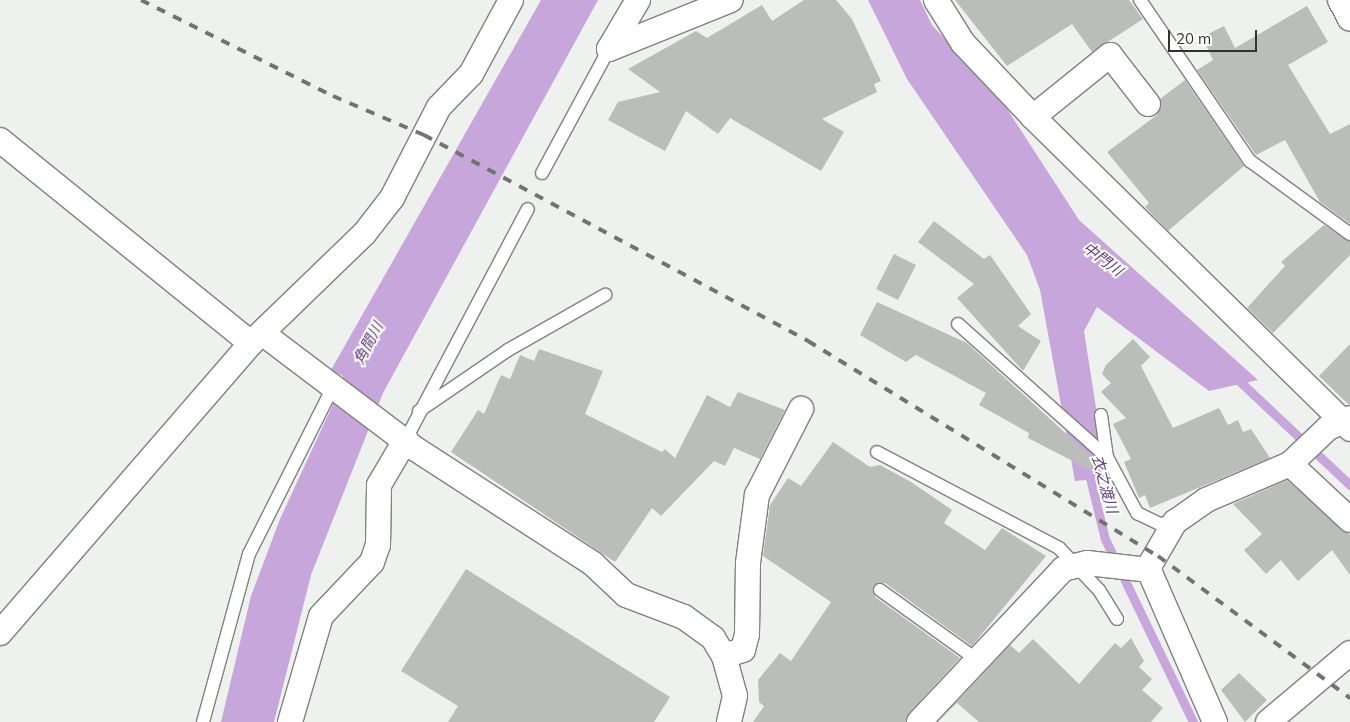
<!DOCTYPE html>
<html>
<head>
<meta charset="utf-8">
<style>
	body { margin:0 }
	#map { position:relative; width:1350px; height:722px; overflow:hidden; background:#eef1ed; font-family:Mulish,"Noto Sans JP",sans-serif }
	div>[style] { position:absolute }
	.water>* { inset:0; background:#c7a6dc }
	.stream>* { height:9px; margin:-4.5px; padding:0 4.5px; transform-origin:4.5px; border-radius:4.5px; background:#c7a6dc }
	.building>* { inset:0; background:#bbbdba }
	.roads { filter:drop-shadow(1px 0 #7f827e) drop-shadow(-1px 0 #7f827e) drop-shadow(0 1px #7f827e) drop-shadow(0 -1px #7f827e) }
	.service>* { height:12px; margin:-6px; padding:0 6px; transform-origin:6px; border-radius:6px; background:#fff }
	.minor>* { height:24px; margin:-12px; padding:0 12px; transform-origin:12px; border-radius:12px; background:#fff }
	.rail>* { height:4px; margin-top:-2px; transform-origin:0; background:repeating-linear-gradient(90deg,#717370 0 9px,transparent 0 18px) }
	span { translate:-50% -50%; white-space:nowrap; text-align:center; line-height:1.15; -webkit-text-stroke:4px #fcfffb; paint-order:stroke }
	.water-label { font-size:15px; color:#63397b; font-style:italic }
	.scale { position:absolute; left:1168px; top:30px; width:89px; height:22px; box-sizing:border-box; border:2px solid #323331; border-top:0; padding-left:6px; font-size:15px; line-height:18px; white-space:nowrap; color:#323331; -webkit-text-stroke:4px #fcfffb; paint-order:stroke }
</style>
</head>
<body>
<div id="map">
	<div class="water">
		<div style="clip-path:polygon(541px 0,598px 0,383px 393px,311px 575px,274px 722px,221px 722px,251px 596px,280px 519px,340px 389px,343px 376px,331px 370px)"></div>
		<div style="clip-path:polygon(868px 0,920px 0,932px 25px,1002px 101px,1079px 220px,1258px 380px,1209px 391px,1097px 307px,1084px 331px,1107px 478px,1075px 481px,1040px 290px,1027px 255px,907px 79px)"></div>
	</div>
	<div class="stream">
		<div style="left:1235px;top:377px;width:158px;rotate:43.2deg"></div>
		<div style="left:1088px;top:470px;width:71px;rotate:76.2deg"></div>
		<div style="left:1105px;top:539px;width:203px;rotate:64.3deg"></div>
	</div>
	<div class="building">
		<div style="clip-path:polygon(804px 0,836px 0,852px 19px,881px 81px,874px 84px,877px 92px,822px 119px,844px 132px,821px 171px,730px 118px,718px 134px,686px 111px,665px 151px,608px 120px,618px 102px,660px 92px,628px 69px,696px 31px,707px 38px,762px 5px,772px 21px)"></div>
		<div style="clip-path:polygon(955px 0,1129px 0,1143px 19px,1092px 52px,1072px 24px,1007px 66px)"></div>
		<div style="clip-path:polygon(1307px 6px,1328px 42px,1288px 65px,1330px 134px,1350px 124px,1350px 224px,1320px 202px,1285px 140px,1256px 155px,1197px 70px,1213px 60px,1202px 37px,1224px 26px,1235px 48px)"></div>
		<div style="clip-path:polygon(1185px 80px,1244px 166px,1168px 231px,1145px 207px,1149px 203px,1107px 152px,1157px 115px,1160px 99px)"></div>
		<div style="clip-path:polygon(934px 221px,984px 259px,990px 255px,1031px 314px,1018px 326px,1041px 341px,1023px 371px,957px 298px,974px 284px,918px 242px)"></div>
		<div style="clip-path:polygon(1324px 225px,1350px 242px,1350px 255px,1273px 333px,1247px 308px,1285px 266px,1281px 262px)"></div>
		<div style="clip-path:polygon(894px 254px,916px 265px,898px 300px,876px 289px)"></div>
		<div style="clip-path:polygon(877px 302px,967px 343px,1096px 461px,1090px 470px,1028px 438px,1029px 433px,979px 405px,986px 393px,916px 355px,906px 362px,860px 335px)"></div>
		<div style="clip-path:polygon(1133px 339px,1150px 357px,1141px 366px,1173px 428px,1219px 408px,1228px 425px,1238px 420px,1243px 432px,1251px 429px,1270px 458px,1150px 508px,1145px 495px,1139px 498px,1124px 462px,1131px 459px,1113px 424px,1126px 418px,1101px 392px,1111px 383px,1102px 374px,1106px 365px)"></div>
		<div style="clip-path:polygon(1350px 344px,1350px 404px,1349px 405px,1319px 376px)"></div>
		<div style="clip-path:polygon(539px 349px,603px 371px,585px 414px,662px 452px,665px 449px,675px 458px,707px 395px,730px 407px,738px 392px,785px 410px,760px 459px,734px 448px,725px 466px,714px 461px,661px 516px,652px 508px,615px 562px,451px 452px,478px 410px,484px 414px,501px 375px,510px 379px,520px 355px,534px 361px)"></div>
		<div style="clip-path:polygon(833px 442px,870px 467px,880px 465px,911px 482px,952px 510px,944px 523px,985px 550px,1002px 528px,1046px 556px,972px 646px,885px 583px,874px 585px,875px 597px,960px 658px,909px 713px,906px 722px,753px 722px,764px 706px,759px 702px,758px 680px,780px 653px,791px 661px,831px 602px,763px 556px,770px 505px,788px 478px,801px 486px)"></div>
		<div style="clip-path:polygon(1287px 480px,1350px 535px,1350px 575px,1332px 550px,1298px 581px,1281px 560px,1266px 574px,1244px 550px,1262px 534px,1233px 504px)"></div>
		<div style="clip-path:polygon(466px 569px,670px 697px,654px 722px,448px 722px,458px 706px,401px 671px)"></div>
		<div style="clip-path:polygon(1131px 638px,1144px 661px,1139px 667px,1152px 679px,1142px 690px,1163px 708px,1151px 722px,979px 722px,957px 703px,938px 722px,1010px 645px,1019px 653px,1033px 639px,1079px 684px,1115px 643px,1121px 648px)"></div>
		<div style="clip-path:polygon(1239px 673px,1267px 700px,1245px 722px,1221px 690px)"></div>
	</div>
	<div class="roads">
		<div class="service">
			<div style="left:1140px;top:0;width:195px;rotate:55.7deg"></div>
			<div style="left:1250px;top:161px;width:124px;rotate:36.1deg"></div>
			<div style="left:542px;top:173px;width:141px;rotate:-61.6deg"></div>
			<div style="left:958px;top:324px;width:200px;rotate:41.8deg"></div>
			<div style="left:1107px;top:457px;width:64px;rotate:61.8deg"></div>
			<div style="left:1137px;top:513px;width:25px;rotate:26deg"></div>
			<div style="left:1160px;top:524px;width:15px;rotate:-8deg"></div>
			<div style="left:419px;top:411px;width:108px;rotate:-34.4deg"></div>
			<div style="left:508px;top:350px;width:112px;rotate:-29.6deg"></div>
			<div style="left:1101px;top:415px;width:42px;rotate:81.9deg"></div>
			<div style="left:406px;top:439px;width:260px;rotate:-62.1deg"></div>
			<div style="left:877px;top:452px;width:206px;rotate:27.8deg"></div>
			<div style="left:1059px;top:548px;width:58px;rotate:46.4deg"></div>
			<div style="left:1099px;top:590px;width:34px;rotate:58deg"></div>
			<div style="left:880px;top:590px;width:118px;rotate:35.7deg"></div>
			<div style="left:203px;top:722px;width:174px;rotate:-74.7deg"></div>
			<div style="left:249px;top:554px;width:189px;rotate:-63.3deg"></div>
		</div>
		<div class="minor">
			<div style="left:936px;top:0;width:51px;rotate:57.9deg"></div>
			<div style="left:963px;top:43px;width:102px;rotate:46.6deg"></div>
			<div style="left:1033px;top:117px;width:445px;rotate:44.5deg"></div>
			<div style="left:1340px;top:0;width:21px;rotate:62deg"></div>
			<div style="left:609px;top:49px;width:131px;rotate:-21.9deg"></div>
			<div style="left:609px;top:49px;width:57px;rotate:-59.4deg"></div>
			<div style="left:1033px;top:117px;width:99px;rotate:-38.8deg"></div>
			<div style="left:1110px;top:55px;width:62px;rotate:52.2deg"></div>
			<div style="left:0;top:140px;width:323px;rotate:39deg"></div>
			<div style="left:262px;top:333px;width:191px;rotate:37.1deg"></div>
			<div style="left:414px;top:448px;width:213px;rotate:32.9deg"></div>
			<div style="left:593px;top:564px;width:45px;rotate:43.2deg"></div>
			<div style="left:626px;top:595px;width:62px;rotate:20.8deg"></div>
			<div style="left:684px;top:617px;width:36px;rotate:36deg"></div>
			<div style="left:713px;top:638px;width:21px;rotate:59deg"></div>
			<div style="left:724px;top:656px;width:41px;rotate:74.6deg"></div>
			<div style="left:735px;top:696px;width:27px;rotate:103deg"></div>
			<div style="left:1290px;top:464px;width:82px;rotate:43deg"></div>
			<div style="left:0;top:633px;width:384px;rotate:-49.1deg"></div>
			<div style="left:251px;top:343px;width:157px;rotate:-44deg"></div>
			<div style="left:364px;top:234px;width:46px;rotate:-52.1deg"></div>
			<div style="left:392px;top:198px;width:102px;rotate:-62.7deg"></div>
			<div style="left:439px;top:107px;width:46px;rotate:-45.9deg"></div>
			<div style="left:471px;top:74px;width:84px;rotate:-61.6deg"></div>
			<div style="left:724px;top:656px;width:20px;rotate:-18deg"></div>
			<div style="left:743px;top:650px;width:16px;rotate:-76deg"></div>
			<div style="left:747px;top:634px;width:71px;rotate:-89.2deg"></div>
			<div style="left:748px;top:563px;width:69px;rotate:-82.5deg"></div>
			<div style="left:757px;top:495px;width:97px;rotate:-62.9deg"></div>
			<div style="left:290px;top:722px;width:110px;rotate:-73.7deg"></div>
			<div style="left:321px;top:616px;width:74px;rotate:-46.6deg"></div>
			<div style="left:372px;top:562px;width:18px;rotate:-71deg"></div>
			<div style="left:378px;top:545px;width:60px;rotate:-89deg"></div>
			<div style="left:379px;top:485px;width:53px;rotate:-59.6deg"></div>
			<div style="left:919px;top:722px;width:210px;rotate:-46.7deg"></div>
			<div style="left:1063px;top:569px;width:25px;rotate:-14deg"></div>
			<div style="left:1087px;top:563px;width:62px;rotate:6.4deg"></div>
			<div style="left:1215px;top:722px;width:166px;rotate:-113.5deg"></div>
			<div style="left:1149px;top:570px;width:7px;rotate:-74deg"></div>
			<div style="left:1151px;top:563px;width:48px;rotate:-59.7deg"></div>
			<div style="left:1175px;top:522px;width:38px;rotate:-35deg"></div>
			<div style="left:1206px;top:500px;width:91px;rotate:-23.2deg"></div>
			<div style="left:1290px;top:464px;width:52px;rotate:-43.5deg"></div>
			<div style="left:1328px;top:428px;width:24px;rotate:-24deg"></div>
			<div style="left:1268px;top:722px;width:107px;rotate:-40.1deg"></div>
		</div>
	</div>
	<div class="rail">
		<div style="left:141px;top:0;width:215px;rotate:26.6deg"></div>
		<div style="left:333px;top:96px;width:99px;rotate:23.2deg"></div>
		<div style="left:424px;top:135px;width:436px;rotate:28.2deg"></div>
		<div style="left:808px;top:341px;width:411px;rotate:31.6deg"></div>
		<div style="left:1158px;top:556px;width:239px;rotate:36.5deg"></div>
	</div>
	<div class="water-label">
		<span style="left:1103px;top:259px;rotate:37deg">中門川</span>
		<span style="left:368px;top:343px;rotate:-62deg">角間川</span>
		<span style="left:1105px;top:484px;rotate:75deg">衣之渡川</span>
	</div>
	<div class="scale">20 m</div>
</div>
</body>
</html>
